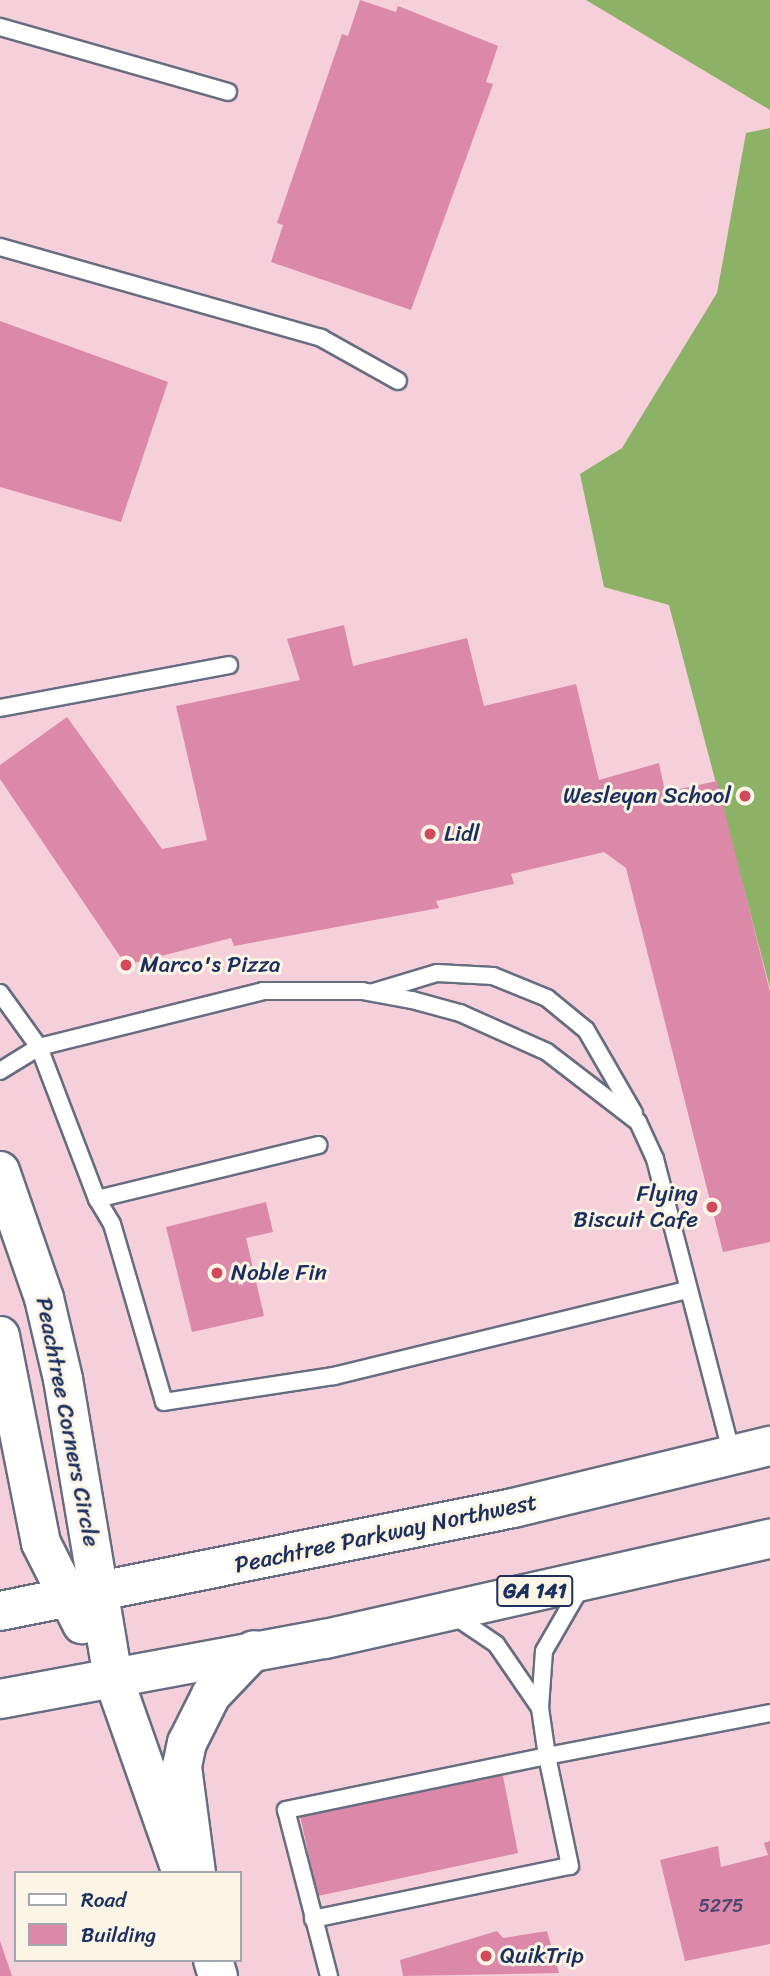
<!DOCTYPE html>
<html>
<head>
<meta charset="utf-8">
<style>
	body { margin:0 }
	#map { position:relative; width:770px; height:1976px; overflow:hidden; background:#f2e1c2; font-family:Sriracha,sans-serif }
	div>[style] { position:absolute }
	.built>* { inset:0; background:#f5cfd9 }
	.forest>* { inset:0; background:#8cb267 }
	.building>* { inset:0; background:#dc88a9 }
	.roads { filter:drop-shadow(2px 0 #666d81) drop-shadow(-2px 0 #666d81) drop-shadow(0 2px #666d81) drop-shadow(0 -2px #666d81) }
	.lane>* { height:16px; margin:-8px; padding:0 8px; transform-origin:8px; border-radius:8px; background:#fff }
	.secondary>* { height:38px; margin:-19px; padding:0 19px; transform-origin:19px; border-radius:19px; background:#fff }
	.highway>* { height:38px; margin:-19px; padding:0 19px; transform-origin:19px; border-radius:19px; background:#fff }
	.dots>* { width:19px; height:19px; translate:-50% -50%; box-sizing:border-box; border:4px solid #fcf5e5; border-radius:50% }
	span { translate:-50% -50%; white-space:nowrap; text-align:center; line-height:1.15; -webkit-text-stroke:6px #fcf5e5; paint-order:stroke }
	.number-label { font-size:19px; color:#4b4571 }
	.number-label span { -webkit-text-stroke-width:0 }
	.shield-label span { padding:2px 5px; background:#fcf5e5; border:2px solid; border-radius:5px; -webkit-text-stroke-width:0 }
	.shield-label { font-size:21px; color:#1b2f5e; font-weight:700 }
	.poi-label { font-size:23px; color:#1b2f5e }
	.right { translate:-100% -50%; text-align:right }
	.left { translate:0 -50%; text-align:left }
	.street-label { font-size:23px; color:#1b2f5e }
	.legend { position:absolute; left:14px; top:1871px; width:228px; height:91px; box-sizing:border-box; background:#fcf5e5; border:2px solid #a2a6af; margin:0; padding:9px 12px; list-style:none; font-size:21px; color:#1b2f5e }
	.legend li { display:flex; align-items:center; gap:14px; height:35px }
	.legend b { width:35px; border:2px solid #a2a6af }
</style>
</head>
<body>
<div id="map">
	<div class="built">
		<div style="clip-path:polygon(evenodd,0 0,586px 0,770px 110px,770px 1976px,0 1976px,0 0,16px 1873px,240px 1873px,240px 1960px,16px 1960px,16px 1873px)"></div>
	</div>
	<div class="forest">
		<div style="clip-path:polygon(586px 0,770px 0,770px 110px)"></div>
		<div style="clip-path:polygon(770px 128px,770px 988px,669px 605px,604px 587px,580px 474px,622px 448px,717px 293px,746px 133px)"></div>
	</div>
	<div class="building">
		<div style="clip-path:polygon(360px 0,396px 12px,398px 6px,498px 46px,486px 82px,493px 84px,411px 310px,271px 262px,283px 225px,277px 223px,342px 34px,348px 36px)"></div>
		<div style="clip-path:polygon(0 321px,168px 382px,121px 522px,0 487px)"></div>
		<div style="clip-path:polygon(344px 625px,353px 666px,467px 638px,484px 706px,576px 684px,599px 780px,659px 763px,665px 792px,717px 781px,770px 992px,770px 1242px,723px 1252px,626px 868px,604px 852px,511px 874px,514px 884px,436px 901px,439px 908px,234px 946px,231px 938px,126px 965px,0 779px,0 765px,67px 717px,162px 849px,207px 840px,176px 706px,300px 680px,287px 639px)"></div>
		<div style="clip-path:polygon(266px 1202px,273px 1232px,246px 1238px,264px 1316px,192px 1332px,166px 1227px)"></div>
		<div style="clip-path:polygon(502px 1771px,518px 1853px,318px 1896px,300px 1816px)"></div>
		<div style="clip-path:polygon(770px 1841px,770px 1944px,685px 1961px,660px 1860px,718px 1846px,721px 1867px,768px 1855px,764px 1843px)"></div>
		<div style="clip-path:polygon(497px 1931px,503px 1938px,547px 1931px,559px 1973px,403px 1976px,400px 1960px)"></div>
		<div style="clip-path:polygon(0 1941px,12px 1976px,0 1976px)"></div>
	</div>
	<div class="roads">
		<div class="lane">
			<div style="left:0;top:27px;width:237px;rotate:15.9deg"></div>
			<div style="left:0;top:247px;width:334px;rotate:15.8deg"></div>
			<div style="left:321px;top:338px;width:88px;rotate:29.2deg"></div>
			<div style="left:0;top:708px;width:233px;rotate:-10.6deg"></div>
			<div style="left:374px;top:992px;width:66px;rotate:-16.8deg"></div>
			<div style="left:437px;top:973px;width:56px;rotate:3.1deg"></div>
			<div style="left:493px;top:976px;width:58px;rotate:22.2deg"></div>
			<div style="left:547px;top:998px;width:50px;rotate:39.4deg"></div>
			<div style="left:586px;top:1030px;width:96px;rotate:60deg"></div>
			<div style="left:0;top:993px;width:67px;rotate:54.2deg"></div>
			<div style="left:39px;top:1047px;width:163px;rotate:69.1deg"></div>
			<div style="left:97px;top:1199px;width:228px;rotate:-13.7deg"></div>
			<div style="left:0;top:1071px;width:46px;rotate:-31.6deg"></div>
			<div style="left:39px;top:1047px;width:231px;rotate:-14deg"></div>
			<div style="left:263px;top:991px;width:99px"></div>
			<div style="left:362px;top:991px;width:51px;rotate:10.2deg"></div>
			<div style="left:412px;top:1000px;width:50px;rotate:15.2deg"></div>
			<div style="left:460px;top:1013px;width:95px;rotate:24.1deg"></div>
			<div style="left:547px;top:1052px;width:115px;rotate:37.6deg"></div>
			<div style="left:638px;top:1122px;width:41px;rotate:65.3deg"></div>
			<div style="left:655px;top:1159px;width:306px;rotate:75.4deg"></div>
			<div style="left:97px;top:1199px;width:29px;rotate:59deg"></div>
			<div style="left:112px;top:1224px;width:185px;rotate:73.7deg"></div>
			<div style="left:164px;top:1402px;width:172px;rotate:-8.7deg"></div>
			<div style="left:334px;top:1376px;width:362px;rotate:-13.7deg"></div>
			<div style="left:453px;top:1615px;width:52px;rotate:34deg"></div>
			<div style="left:496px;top:1644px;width:78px;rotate:55.5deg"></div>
			<div style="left:313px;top:1919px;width:262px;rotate:-11.7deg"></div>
			<div style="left:570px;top:1866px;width:112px;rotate:-101.8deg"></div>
			<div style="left:547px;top:1756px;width:227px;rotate:-10.9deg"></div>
			<div style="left:329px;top:1976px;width:171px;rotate:-104.5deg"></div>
			<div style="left:286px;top:1810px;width:267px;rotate:-11.7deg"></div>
			<div style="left:547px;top:1756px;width:49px;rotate:-98.3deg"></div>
			<div style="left:540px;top:1708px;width:57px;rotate:-86deg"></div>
			<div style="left:544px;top:1651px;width:74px;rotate:-60deg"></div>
		</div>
		<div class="secondary">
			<div style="left:0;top:1171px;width:134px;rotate:70.9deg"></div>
			<div style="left:44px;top:1298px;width:83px;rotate:76.8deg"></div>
			<div style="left:63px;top:1379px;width:302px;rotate:80.5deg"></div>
			<div style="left:113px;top:1677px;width:208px;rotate:70.6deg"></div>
			<div style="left:0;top:1336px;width:211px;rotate:78.8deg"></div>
			<div style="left:41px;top:1543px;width:91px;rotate:63.2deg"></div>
			<div style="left:213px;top:1960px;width:17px;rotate:73deg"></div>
		</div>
		<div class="highway">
			<div style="left:0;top:1611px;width:523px;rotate:-11.35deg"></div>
			<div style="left:513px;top:1508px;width:264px;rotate:-13.6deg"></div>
			<div style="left:0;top:1699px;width:330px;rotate:-10.5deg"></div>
			<div style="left:325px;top:1639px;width:456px;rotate:-12.7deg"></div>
			<div style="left:196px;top:1873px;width:108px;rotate:-97.5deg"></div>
			<div style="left:182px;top:1766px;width:24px;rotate:-78deg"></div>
			<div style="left:187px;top:1743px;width:54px;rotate:-63.4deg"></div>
			<div style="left:211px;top:1695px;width:62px;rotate:-46.3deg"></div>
		</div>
	</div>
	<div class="dots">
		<div style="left:745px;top:796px;background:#d1495b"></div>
		<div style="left:430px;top:834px;background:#d1495b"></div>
		<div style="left:126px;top:965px;background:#d1495b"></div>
		<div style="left:712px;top:1207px;background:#d1495b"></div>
		<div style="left:217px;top:1273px;background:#d1495b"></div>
		<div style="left:486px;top:1956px;background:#d1495b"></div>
	</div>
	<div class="number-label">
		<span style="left:721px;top:1906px">5275</span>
	</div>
	<div class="shield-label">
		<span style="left:535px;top:1591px">GA 141</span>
	</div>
	<div class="poi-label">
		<span class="right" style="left:731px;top:796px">Wesleyan School</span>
		<span class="left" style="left:444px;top:834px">Lidl</span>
		<span class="left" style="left:140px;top:965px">Marco's Pizza</span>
		<span class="right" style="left:698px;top:1207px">Flying<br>Biscuit Cafe</span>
		<span class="left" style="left:231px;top:1273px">Noble Fin</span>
		<span class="left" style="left:500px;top:1956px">QuikTrip</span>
	</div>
	<div class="street-label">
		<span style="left:67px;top:1422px;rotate:79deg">Peachtree Corners Circle</span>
		<span style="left:386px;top:1534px;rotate:-12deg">Peachtree Parkway Northwest</span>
	</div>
	<ul class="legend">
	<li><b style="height:9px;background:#fff"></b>Road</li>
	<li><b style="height:19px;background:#dc88a9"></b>Building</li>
	</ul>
</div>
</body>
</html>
